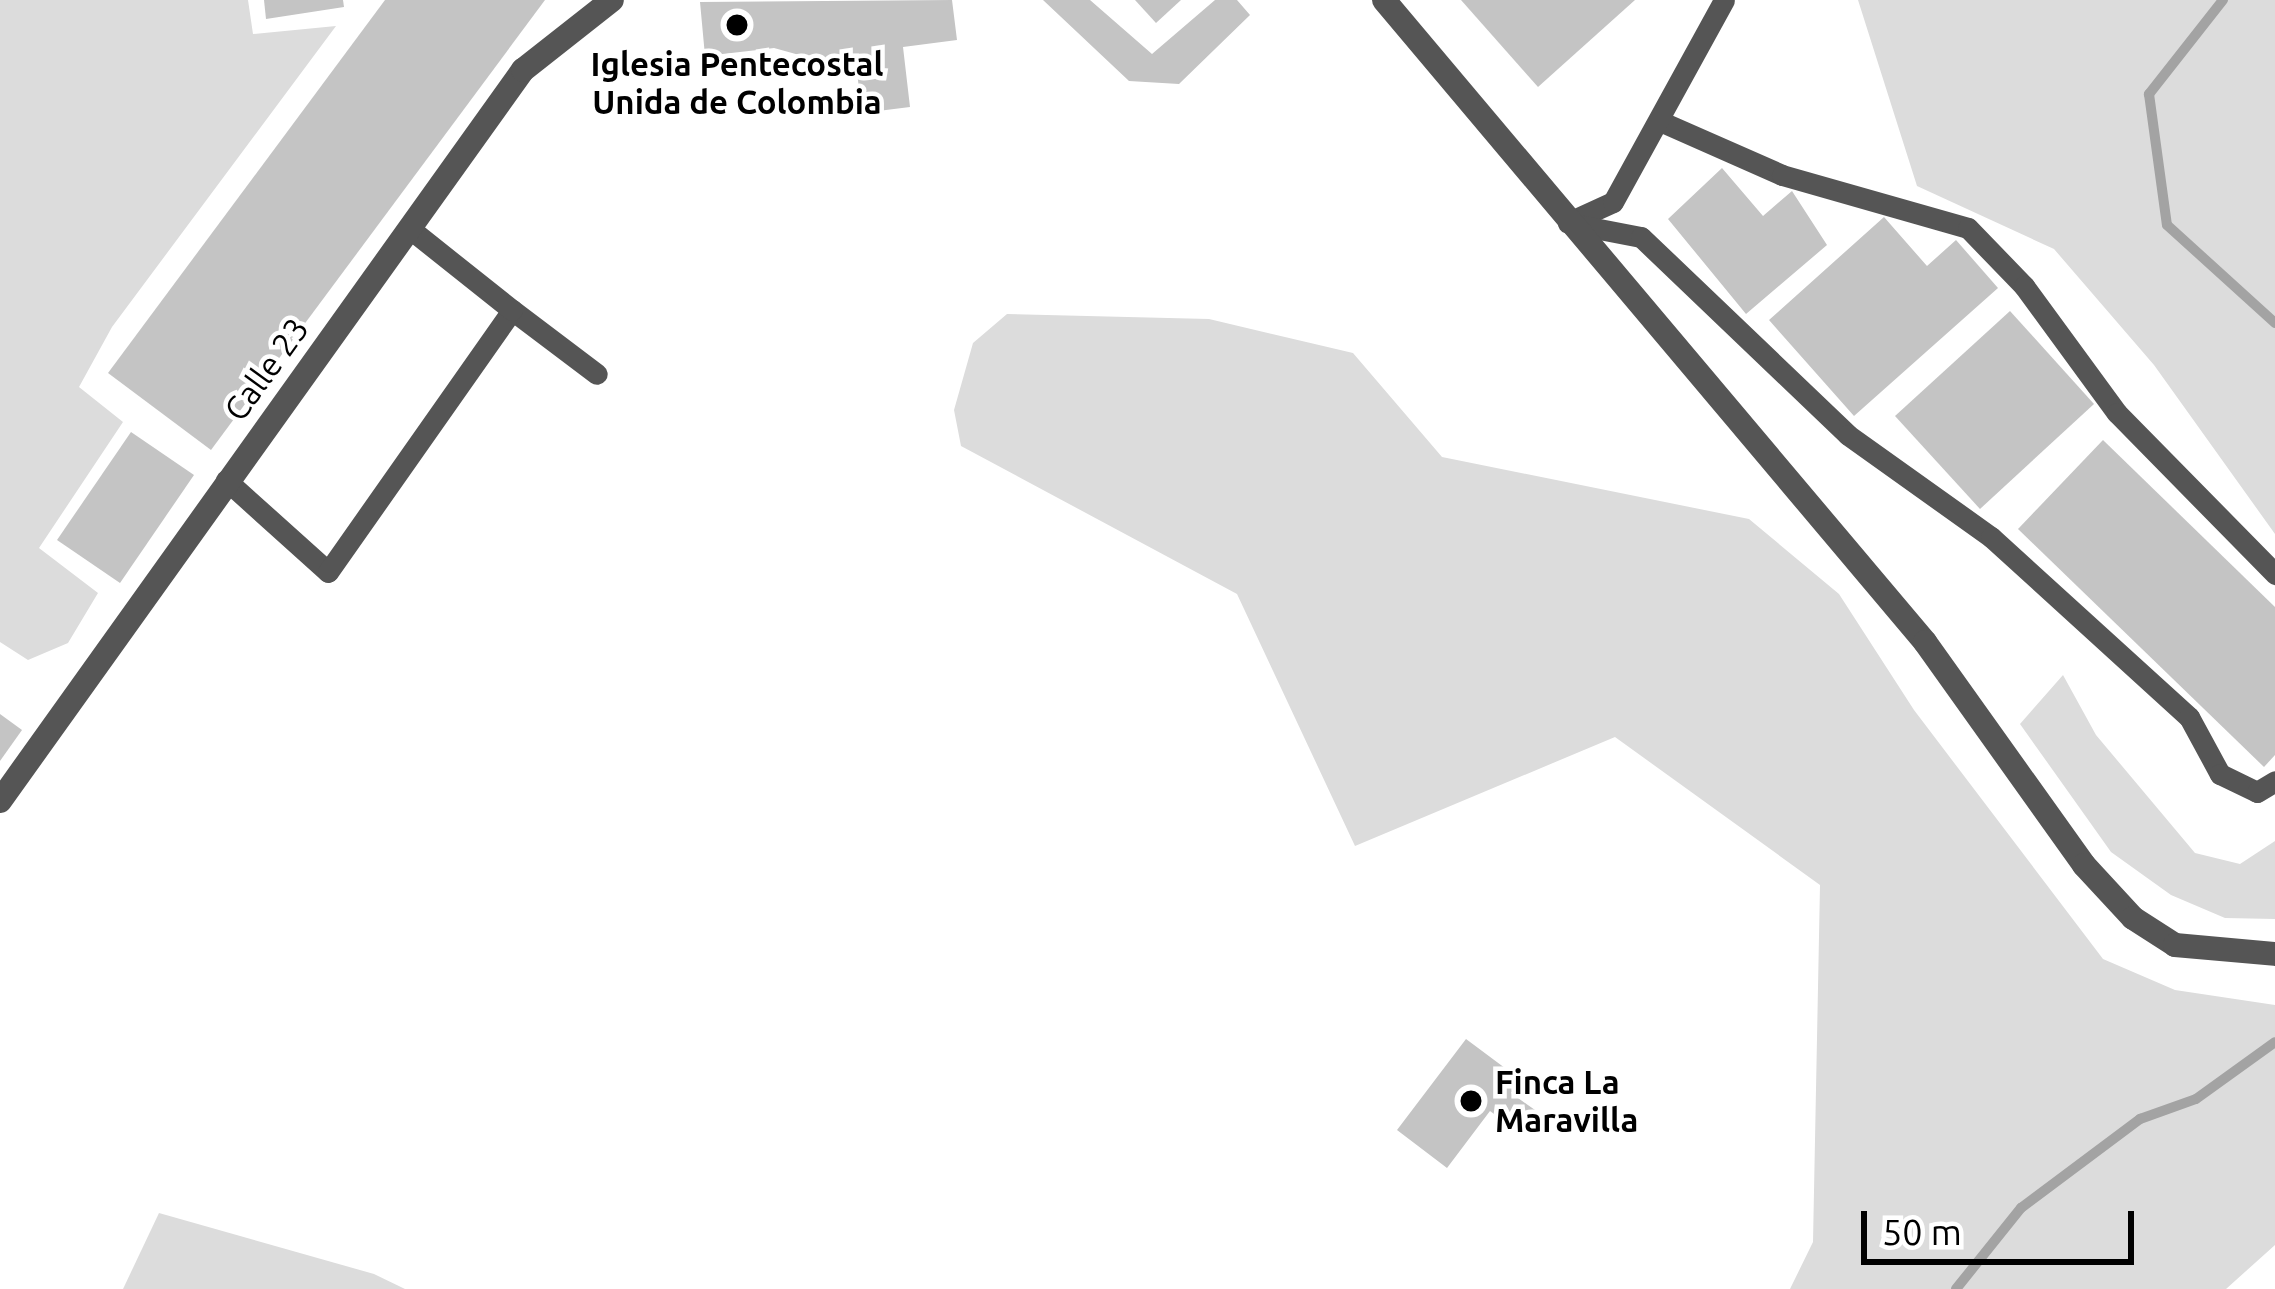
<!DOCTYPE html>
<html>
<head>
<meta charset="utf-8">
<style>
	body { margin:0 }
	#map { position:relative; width:2275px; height:1289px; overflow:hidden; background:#fff; font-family:Ubuntu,sans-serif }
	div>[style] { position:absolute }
	.green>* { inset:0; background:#dcdcdc }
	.stream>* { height:10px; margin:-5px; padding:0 5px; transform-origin:5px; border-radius:5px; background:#a3a3a3 }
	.building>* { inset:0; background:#c4c4c4 }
	.service>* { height:21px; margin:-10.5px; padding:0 10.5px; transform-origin:10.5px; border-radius:10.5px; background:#555 }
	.minor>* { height:24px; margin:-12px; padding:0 12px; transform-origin:12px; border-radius:12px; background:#555 }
	.tertiary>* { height:24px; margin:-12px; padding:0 12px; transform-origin:12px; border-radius:12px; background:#555 }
	.dots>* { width:33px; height:33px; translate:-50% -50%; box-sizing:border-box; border:6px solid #fff; border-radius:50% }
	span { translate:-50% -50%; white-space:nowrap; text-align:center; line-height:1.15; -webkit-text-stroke:9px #fff; paint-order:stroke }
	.poi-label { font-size:33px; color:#000; font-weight:700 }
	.left { translate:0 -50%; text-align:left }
	.street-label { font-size:33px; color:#000 }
	.scale { position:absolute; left:1861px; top:1211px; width:273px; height:54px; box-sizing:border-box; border:6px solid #000; border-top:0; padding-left:15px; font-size:36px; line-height:42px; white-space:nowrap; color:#000; -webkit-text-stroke:9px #fff; paint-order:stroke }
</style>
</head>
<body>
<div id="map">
	<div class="green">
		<div style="clip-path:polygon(0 0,248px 0,253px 34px,336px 26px,112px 327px,79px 387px,123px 422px,39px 548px,98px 593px,68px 643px,28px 660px,0 642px)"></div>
		<div style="clip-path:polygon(1858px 0,2275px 0,2275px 534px,2154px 365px,2054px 249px,1917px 186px)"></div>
		<div style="clip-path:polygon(1007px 314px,1209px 319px,1353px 353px,1442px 457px,1749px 519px,1839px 594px,1914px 710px,2103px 959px,2175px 990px,2275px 1005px,2275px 1245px,2226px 1289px,1790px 1289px,1813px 1242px,1820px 885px,1615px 737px,1355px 846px,1237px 594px,961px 446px,954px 410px,973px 343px)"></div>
		<div style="clip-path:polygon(2063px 675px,2096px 735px,2195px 853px,2240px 864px,2275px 841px,2275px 919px,2225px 918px,2171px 895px,2111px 852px,2020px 724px)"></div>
		<div style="clip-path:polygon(159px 1213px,374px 1274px,405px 1289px,123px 1289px)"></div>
	</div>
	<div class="stream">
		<div style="left:2223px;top:0;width:120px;rotate:128.2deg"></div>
		<div style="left:2149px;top:94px;width:132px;rotate:82.2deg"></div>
		<div style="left:2167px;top:225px;width:146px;rotate:42.2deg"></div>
		<div style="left:1956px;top:1289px;width:104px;rotate:-51.3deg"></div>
		<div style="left:2021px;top:1208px;width:149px;rotate:-36.8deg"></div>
		<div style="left:2140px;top:1119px;width:59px;rotate:-19.7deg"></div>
		<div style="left:2196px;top:1099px;width:97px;rotate:-35.8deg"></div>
	</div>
	<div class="building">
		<div style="clip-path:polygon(264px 0,343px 0,344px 7px,266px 19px)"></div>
		<div style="clip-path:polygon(385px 0,545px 0,211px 450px,108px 373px)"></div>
		<div style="clip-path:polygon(952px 0,957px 40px,903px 47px,910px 107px,862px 113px,855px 56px,821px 61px,774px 48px,705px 56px,700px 2px)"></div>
		<div style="clip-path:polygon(1043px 0,1090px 0,1152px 54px,1215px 0,1237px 0,1250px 15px,1179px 84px,1129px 81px)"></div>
		<div style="clip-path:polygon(1135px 0,1181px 0,1156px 23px)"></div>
		<div style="clip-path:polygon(1461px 0,1635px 0,1538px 87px)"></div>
		<div style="clip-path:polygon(1722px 168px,1763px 216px,1792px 191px,1827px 245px,1746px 314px,1668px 219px)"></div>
		<div style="clip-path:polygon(1884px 217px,1927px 266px,1956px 240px,1998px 288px,1854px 416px,1769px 320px)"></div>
		<div style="clip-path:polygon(2010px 311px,2094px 404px,1980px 509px,1895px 416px)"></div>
		<div style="clip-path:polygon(131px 432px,194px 475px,120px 583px,57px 540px)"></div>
		<div style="clip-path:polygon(2103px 440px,2275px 607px,2275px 755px,2264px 767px,2018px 529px)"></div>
		<div style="clip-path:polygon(0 714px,22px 730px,0 761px)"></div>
		<div style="clip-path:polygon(1466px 1039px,1521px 1080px,1511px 1093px,1535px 1110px,1518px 1132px,1490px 1111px,1447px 1168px,1397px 1130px)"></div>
	</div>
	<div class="service">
		<div style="left:1662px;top:122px;width:131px;rotate:23.8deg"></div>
		<div style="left:1782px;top:175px;width:193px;rotate:15.9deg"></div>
		<div style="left:1968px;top:228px;width:81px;rotate:46deg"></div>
		<div style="left:2024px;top:286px;width:157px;rotate:53.8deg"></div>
		<div style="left:2117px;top:413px;width:226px;rotate:45.5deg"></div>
		<div style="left:1569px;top:222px;width:48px;rotate:-24.4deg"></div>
		<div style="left:1613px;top:202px;width:230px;rotate:-61.2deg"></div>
		<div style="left:1568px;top:223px;width:74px;rotate:10.9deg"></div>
		<div style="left:1641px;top:237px;width:286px;rotate:43.7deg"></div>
		<div style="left:1848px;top:435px;width:176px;rotate:35.5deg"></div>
		<div style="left:1991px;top:537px;width:268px;rotate:42.3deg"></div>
		<div style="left:2189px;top:717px;width:65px;rotate:61.5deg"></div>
		<div style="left:2220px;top:774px;width:41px;rotate:25.9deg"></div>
		<div style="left:2257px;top:792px;width:21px;rotate:-31deg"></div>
		<div style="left:512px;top:310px;width:106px;rotate:37deg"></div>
		<div style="left:226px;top:480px;width:137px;rotate:42deg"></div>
		<div style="left:328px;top:572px;width:320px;rotate:-54.9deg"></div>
		<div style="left:512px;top:310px;width:132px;rotate:-141.5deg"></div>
	</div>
	<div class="minor">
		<div style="left:0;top:801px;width:899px;rotate:-54.42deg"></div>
		<div style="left:523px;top:70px;width:113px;rotate:-38.2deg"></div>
	</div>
	<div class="tertiary">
		<div style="left:1384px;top:0;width:840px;rotate:49.88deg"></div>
		<div style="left:1925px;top:642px;width:274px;rotate:54.5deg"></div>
		<div style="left:2084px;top:865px;width:72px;rotate:47.2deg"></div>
		<div style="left:2133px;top:918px;width:50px;rotate:32.7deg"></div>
		<div style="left:2175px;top:945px;width:100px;rotate:5.1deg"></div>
	</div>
	<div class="dots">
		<div style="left:737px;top:25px;background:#000"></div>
		<div style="left:1471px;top:1101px;background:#000"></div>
	</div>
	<div class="poi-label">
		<span style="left:737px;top:83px">Iglesia Pentecostal<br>Unida de Colombia</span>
		<span class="left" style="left:1495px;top:1101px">Finca La<br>Maravilla</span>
	</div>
	<div class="street-label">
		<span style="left:266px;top:369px;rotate:-54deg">Calle 23</span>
	</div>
	<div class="scale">50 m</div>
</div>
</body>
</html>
